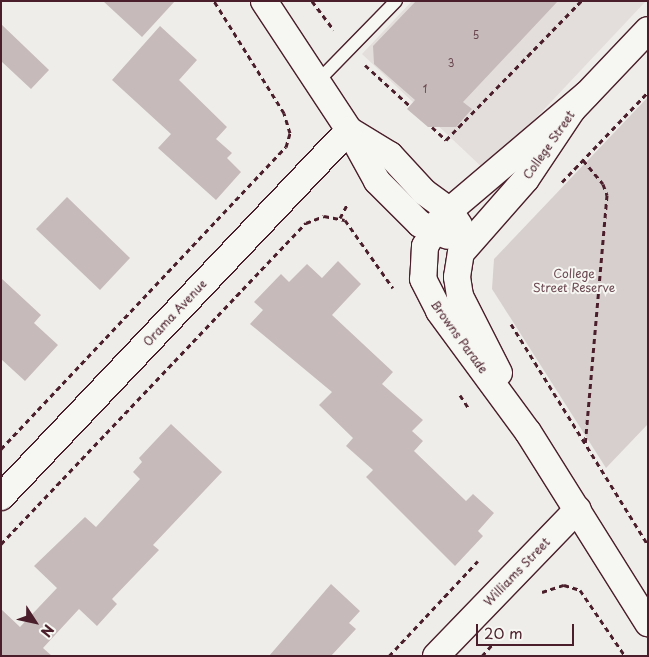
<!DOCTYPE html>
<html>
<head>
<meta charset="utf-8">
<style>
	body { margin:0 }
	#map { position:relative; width:649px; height:657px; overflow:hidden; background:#efedea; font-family:"Playpen Sans",sans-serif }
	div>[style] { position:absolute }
	.built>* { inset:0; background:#e3dedc }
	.green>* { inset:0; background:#d7cfce }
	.building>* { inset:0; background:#c6babb }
	.path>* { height:3px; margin-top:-1.5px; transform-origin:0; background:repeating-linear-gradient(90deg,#4a1f2b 0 5px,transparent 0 9px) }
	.roads { filter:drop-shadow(1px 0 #4a1f2b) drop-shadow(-1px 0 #4a1f2b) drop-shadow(0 1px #4a1f2b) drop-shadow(0 -1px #4a1f2b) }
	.service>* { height:12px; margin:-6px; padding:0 6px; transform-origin:6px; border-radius:6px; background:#f6f6f2 }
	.minor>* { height:26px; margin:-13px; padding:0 13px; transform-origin:13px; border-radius:13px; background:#f6f6f2 }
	span { translate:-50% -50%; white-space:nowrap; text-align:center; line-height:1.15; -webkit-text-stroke:4px #f6f6f2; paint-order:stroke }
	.number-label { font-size:10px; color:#69464f }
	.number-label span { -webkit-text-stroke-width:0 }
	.street-label { font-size:12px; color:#4a1f2b }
	.park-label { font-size:12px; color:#6d4b54 }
	.frame { position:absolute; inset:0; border:2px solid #4a1f2b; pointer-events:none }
	.north { position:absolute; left:10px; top:597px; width:50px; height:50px; -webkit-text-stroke:4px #f6f6f2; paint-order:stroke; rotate:125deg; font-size:14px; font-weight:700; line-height:20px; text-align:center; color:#4a1f2b }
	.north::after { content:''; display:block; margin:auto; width:18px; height:22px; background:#4a1f2b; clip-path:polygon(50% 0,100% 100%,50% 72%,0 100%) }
	.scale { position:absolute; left:476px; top:624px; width:98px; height:22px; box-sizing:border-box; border:2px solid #4a1f2b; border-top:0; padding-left:6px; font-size:15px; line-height:18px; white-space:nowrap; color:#4a1f2b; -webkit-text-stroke:4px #f6f6f2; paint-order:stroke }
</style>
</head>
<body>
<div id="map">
	<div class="built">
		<div style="clip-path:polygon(412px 1px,646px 1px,486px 171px,362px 54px)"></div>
	</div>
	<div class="green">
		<div style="clip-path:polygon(648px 97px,648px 424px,606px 468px,492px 289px,494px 259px)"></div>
	</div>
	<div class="building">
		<div style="clip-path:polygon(103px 1px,175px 1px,142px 37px)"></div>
		<div style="clip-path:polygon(416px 1px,558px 1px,463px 102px,472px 109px,456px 127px,428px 127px,407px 109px,415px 100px,374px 64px,373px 46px)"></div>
		<div style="clip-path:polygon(1px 24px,49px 70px,31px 89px,1px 61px)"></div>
		<div style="clip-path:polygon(160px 26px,197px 60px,179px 80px,227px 127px,216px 139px,232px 153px,227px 158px,241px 172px,216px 200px,158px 148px,171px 134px,112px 80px)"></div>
		<div style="clip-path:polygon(67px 197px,130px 258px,100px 290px,36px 229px)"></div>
		<div style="clip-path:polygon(338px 261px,361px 284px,332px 315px,393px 372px,382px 384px,423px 420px,412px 431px,423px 441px,414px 451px,466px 501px,473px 494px,494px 513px,478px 531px,483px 536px,455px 566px,366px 477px,373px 470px,346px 446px,353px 438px,319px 405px,332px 392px,250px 324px,263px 310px,254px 302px,281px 274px,289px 282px,307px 264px,322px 278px)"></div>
		<div style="clip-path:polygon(1px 278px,41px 315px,34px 323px,58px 345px,25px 381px,1px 359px)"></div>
		<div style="clip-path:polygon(171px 424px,222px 472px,153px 545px,159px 550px,112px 599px,117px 604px,97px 626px,79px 609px,43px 648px,52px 656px,1px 656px,1px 609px,20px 627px,57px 588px,34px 566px,85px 517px,96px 527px,140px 479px,133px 472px,142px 462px,139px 458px)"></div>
		<div style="clip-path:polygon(331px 584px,360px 611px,349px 623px,356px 629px,331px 656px,269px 656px)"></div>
	</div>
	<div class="path">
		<div style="left:312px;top:1px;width:36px;rotate:53deg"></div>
		<div style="left:365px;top:65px;width:61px;rotate:42.3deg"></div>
		<div style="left:432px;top:127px;width:19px;rotate:43deg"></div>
		<div style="left:446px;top:140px;width:194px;rotate:-45.8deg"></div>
		<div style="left:583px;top:160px;width:31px;rotate:50deg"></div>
		<div style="left:603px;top:184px;width:12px;rotate:70deg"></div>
		<div style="left:607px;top:195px;width:250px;rotate:95deg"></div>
		<div style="left:562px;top:182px;width:124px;rotate:-46.3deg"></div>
		<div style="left:340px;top:218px;width:17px;rotate:-62deg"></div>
		<div style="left:511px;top:324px;width:260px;rotate:58.2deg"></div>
		<div style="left:460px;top:395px;width:17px;rotate:57deg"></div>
		<div style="left:1px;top:449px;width:415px;rotate:-46.7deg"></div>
		<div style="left:286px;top:147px;width:15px;rotate:-74deg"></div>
		<div style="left:290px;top:133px;width:21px;rotate:-107deg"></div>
		<div style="left:284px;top:113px;width:132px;rotate:-122deg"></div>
		<div style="left:1px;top:544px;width:443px;rotate:-46.5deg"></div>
		<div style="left:306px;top:223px;width:19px;rotate:-21deg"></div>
		<div style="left:324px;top:216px;width:21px;rotate:11deg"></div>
		<div style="left:345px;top:220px;width:83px;rotate:54.8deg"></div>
		<div style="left:542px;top:592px;width:23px;rotate:-18deg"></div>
		<div style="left:564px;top:585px;width:17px;rotate:17deg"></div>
		<div style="left:580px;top:590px;width:80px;rotate:55.7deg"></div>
		<div style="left:389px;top:656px;width:130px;rotate:-46.9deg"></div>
		<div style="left:482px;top:656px;width:15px;rotate:-48deg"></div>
	</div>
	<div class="roads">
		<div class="service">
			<div style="left:317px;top:82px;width:113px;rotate:-45.7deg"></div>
		</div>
		<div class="minor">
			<div style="left:264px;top:1px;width:154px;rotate:56.6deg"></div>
			<div style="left:349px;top:130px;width:58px;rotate:61.2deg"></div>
			<div style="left:377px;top:181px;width:61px;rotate:45deg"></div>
			<div style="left:420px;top:224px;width:30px;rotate:23deg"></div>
			<div style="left:587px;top:94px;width:190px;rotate:139.7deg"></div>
			<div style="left:442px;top:217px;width:34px;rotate:120deg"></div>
			<div style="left:425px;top:246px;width:33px;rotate:93deg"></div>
			<div style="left:423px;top:279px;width:36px;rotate:63deg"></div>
			<div style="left:439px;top:311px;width:150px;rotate:53.7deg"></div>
			<div style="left:528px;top:432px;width:226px;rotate:57.9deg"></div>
			<div style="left:349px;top:130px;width:48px;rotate:31.4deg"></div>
			<div style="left:390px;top:155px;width:50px;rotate:47.4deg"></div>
			<div style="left:424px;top:192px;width:31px;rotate:36deg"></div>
			<div style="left:449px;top:210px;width:18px;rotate:56deg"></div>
			<div style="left:499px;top:373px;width:86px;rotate:-116.9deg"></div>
			<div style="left:460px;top:296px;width:19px;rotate:-99deg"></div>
			<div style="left:457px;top:277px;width:24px;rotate:-81deg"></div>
			<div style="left:461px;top:253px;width:98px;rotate:-48.7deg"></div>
			<div style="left:526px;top:179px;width:83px;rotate:-56.3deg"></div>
			<div style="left:572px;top:110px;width:110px;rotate:-46.5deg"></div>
			<div style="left:1px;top:497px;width:506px;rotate:-46.52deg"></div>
			<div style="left:436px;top:656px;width:204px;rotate:-46deg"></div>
		</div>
	</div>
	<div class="number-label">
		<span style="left:476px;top:35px">5</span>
		<span style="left:451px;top:63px">3</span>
		<span style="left:425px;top:89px">1</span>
	</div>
	<div class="street-label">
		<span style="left:549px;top:145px;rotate:-55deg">College Street</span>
		<span style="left:175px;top:313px;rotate:-47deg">Orama Avenue</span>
		<span style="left:459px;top:337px;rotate:54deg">Browns Parade</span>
		<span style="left:517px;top:572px;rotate:-46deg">Williams Street</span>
	</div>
	<div class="park-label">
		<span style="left:574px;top:281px">College<br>Street Reserve</span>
	</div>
	<div class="frame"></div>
	<div class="north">N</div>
	<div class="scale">20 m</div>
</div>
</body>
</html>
